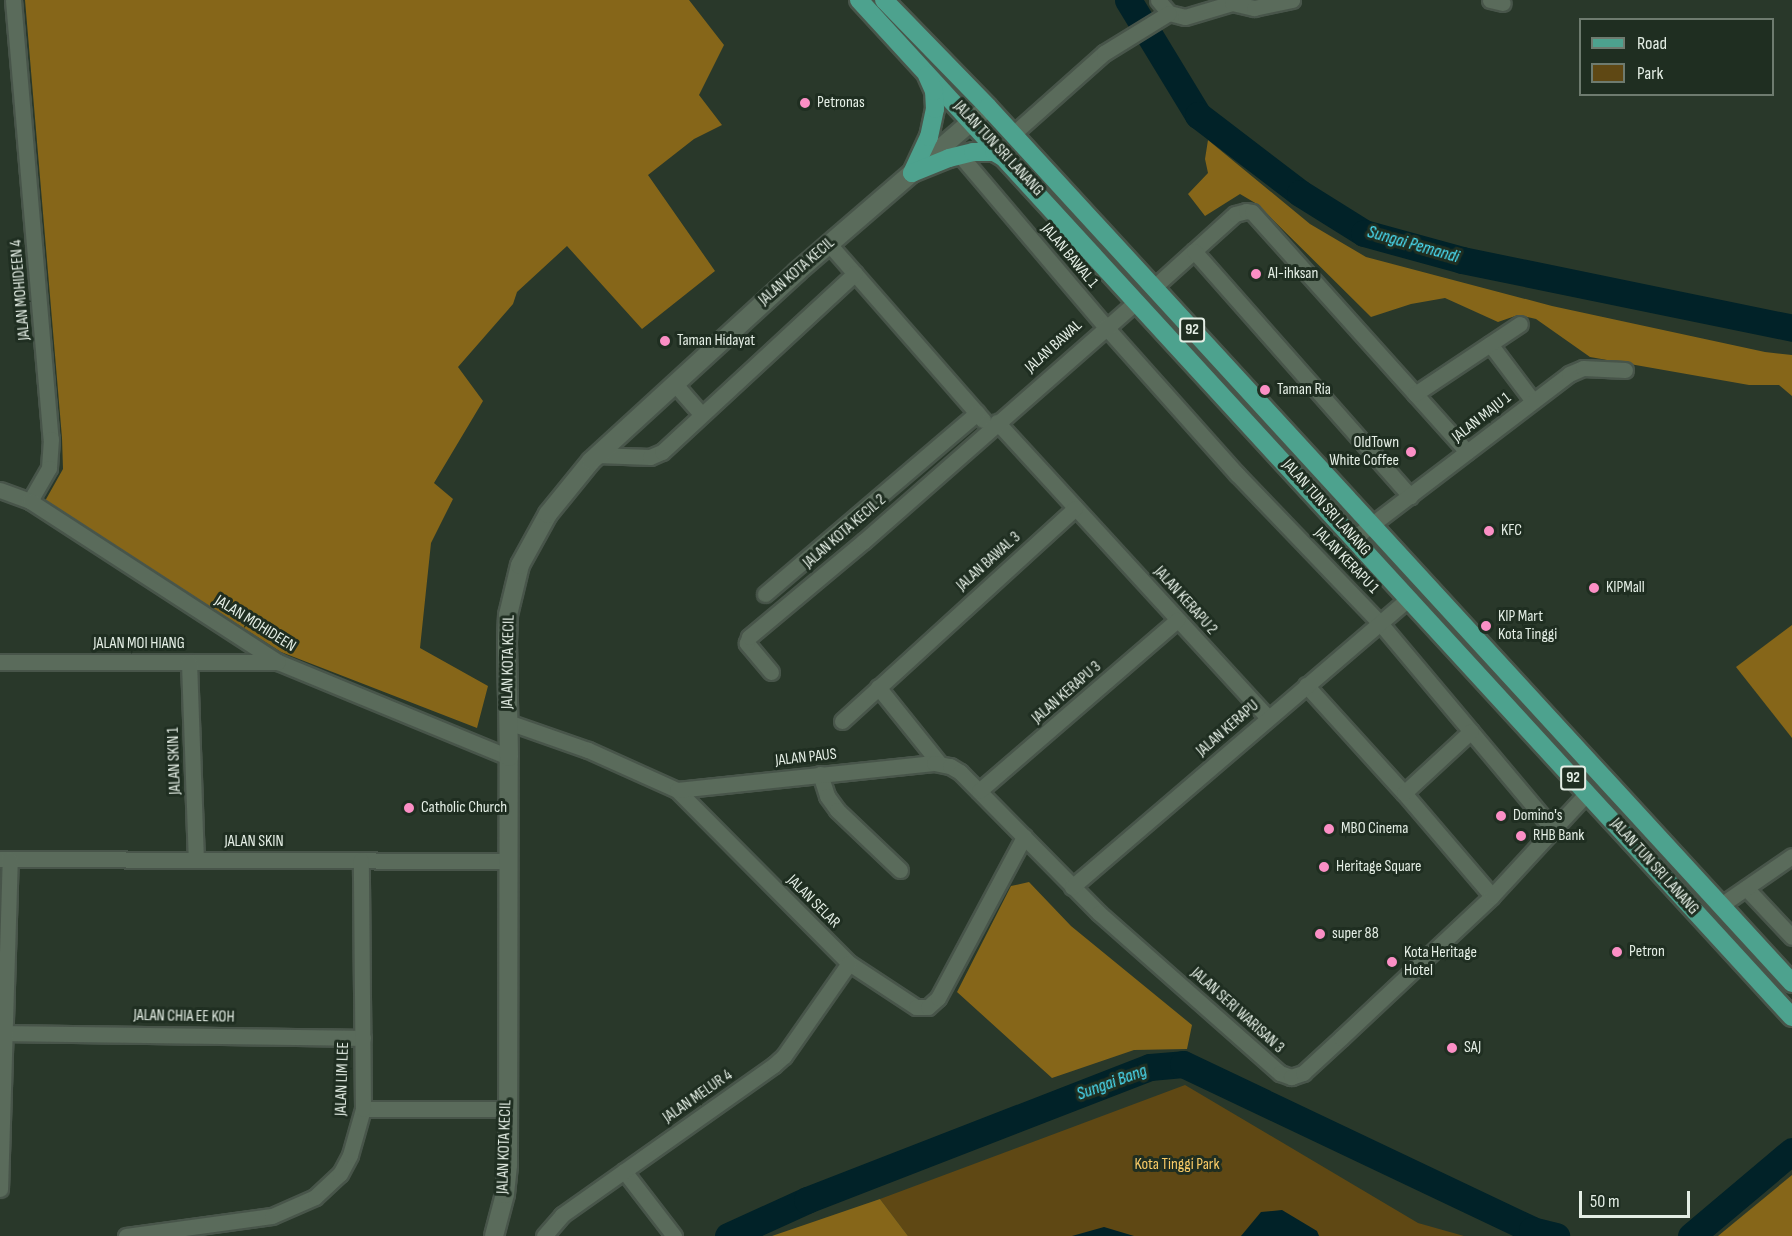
<!DOCTYPE html>
<html>
<head>
<meta charset="utf-8">
<style>
	body { margin:0 }
	#map { position:relative; width:1792px; height:1236px; overflow:hidden; background:#29382a; font-family:"Sofia Sans Condensed",sans-serif }
	div>[style] { position:absolute }
	.green>* { inset:0; background:#5f4814 }
	.forest>* { inset:0; background:#866619 }
	.water>* { inset:0; background:#012228 }
	.river>* { height:27px; margin:-13.5px; padding:0 13.5px; transform-origin:13.5px; border-radius:13.5px; background:#012228 }
	.roads { filter:drop-shadow(2px 0 #48554a) drop-shadow(-2px 0 #48554a) drop-shadow(0 2px #48554a) drop-shadow(0 -2px #48554a) }
	.street>* { height:15px; margin:-7.5px; padding:0 7.5px; transform-origin:7.5px; border-radius:7.5px; background:#5a6b5b }
	.secondary>* { height:18px; margin:-9px; padding:0 9px; transform-origin:9px; border-radius:9px; background:#5a6b5b }
	.primary>* { height:18px; margin:-9px; padding:0 9px; transform-origin:9px; border-radius:9px; background:#4da28e }
	.dots>* { width:16px; height:16px; translate:-50% -50%; box-sizing:border-box; border:3px solid #1f2e21; border-radius:50% }
	span { translate:-50% -50%; white-space:nowrap; text-align:center; line-height:1.15; -webkit-text-stroke:6px #1f2e21; paint-order:stroke }
	.shield-label span { padding:2px 4px; background:#1f2e21; border:2px solid; border-radius:4px; -webkit-text-stroke-width:0 }
	.shield-label { font-size:15px; color:#e4eee5; font-weight:700 }
	.poi-label { font-size:16px; color:#e4eee5 }
	.left { translate:0 -50%; text-align:left }
	.right { translate:-100% -50%; text-align:right }
	.street-label { font-size:16px; color:#e4eee5 }
	.park-label { font-size:16px; color:#f8ca66 }
	.water-label { font-size:18px; color:#4ce4fc; font-style:italic }
	.legend { position:absolute; left:1579px; top:18px; width:195px; height:78px; box-sizing:border-box; background:#1f2e21; border:2px solid #6e7b6f; margin:0; padding:8px 10px; list-style:none; font-size:18px; color:#e4eee5 }
	.legend li { display:flex; align-items:center; gap:12px; height:30px }
	.legend b { width:30px; border:2px solid #6e7b6f }
	.scale { position:absolute; left:1579px; top:1191px; width:111px; height:27px; box-sizing:border-box; border:3px solid #e4eee5; border-top:0; padding-left:8px; font-size:18px; line-height:21px; white-space:nowrap; color:#e4eee5; -webkit-text-stroke:4px #1f2e21; paint-order:stroke }
</style>
</head>
<body>
<div id="map">
	<div class="green">
		<div style="clip-path:polygon(1185px 1085px,1418px 1223px,1464px 1236px,908px 1236px,880px 1199px)"></div>
	</div>
	<div class="forest">
		<div style="clip-path:polygon(25px 0,689px 0,724px 45px,699px 95px,722px 125px,694px 139px,648px 175px,715px 271px,642px 329px,567px 246px,517px 292px,513px 304px,458px 367px,483px 401px,434px 483px,453px 499px,431px 543px,420px 648px,488px 686px,477px 728px,281px 652px,45px 501px,63px 469px,62px 438px)"></div>
		<div style="clip-path:polygon(1208px 140px,1310px 224px,1366px 257px,1552px 306px,1765px 352px,1792px 355px,1792px 396px,1779px 385px,1749px 385px,1590px 357px,1536px 319px,1518px 315px,1498px 322px,1445px 298px,1411px 304px,1371px 317px,1257px 204px,1240px 194px,1205px 216px,1188px 194px,1208px 173px,1205px 159px)"></div>
		<div style="clip-path:polygon(1792px 625px,1792px 738px,1736px 667px)"></div>
		<div style="clip-path:polygon(1029px 882px,1071px 926px,1192px 1025px,1187px 1049px,1134px 1050px,1052px 1078px,957px 992px,1011px 886px)"></div>
		<div style="clip-path:polygon(1792px 1175px,1792px 1236px,1718px 1236px)"></div>
		<div style="clip-path:polygon(880px 1199px,908px 1236px,772px 1236px)"></div>
	</div>
	<div class="water">
		<div style="clip-path:polygon(1282px 1210px,1317px 1231px,1319px 1236px,1241px 1236px,1261px 1212px)"></div>
		<div style="clip-path:polygon(1104px 1227px,1134px 1236px,1072px 1236px)"></div>
	</div>
	<div class="river">
		<div style="left:1128px;top:0;width:135px;rotate:58.7deg"></div>
		<div style="left:1198px;top:115px;width:128px;rotate:37.4deg"></div>
		<div style="left:1300px;top:193px;width:75px;rotate:32deg"></div>
		<div style="left:1364px;top:233px;width:102px;rotate:15.4deg"></div>
		<div style="left:1462px;top:260px;width:337px;rotate:11.6deg"></div>
		<div style="left:728px;top:1236px;width:87px;rotate:-24.5deg"></div>
		<div style="left:807px;top:1200px;width:368px;rotate:-21.2deg"></div>
		<div style="left:1150px;top:1067px;width:33px;rotate:-5deg"></div>
		<div style="left:1183px;top:1064px;width:386px;rotate:25.4deg"></div>
		<div style="left:1532px;top:1230px;width:25px;rotate:14deg"></div>
		<div style="left:1691px;top:1236px;width:132px;rotate:-40.1deg"></div>
	</div>
	<div class="roads">
		<div class="street">
			<div style="left:13px;top:0;width:441px;rotate:85.1deg"></div>
			<div style="left:51px;top:439px;width:29px;rotate:94deg"></div>
			<div style="left:49px;top:468px;width:38px;rotate:120deg"></div>
			<div style="left:1158px;top:0;width:17px;rotate:50deg"></div>
			<div style="left:1169px;top:13px;width:16px;rotate:14deg"></div>
			<div style="left:1185px;top:17px;width:49px;rotate:-16.6deg"></div>
			<div style="left:1232px;top:3px;width:23px;rotate:13deg"></div>
			<div style="left:1254px;top:8px;width:39px;rotate:-12deg"></div>
			<div style="left:1490px;top:0;width:13px;rotate:13deg"></div>
			<div style="left:1013px;top:134px;width:122px;rotate:-41.7deg"></div>
			<div style="left:1104px;top:53px;width:76px;rotate:-31.6deg"></div>
			<div style="left:960px;top:155px;width:224px;rotate:49.7deg"></div>
			<div style="left:1105px;top:326px;width:198px;rotate:48.3deg"></div>
			<div style="left:1237px;top:474px;width:207px;rotate:46.2deg"></div>
			<div style="left:1380px;top:623px;width:269px;rotate:50deg"></div>
			<div style="left:829px;top:244px;width:234px;rotate:48.8deg"></div>
			<div style="left:1194px;top:251px;width:55px;rotate:-42.1deg"></div>
			<div style="left:1235px;top:214px;width:11px;rotate:-15deg"></div>
			<div style="left:1246px;top:211px;width:6px;rotate:9deg"></div>
			<div style="left:1252px;top:212px;width:322px;rotate:48.1deg"></div>
			<div style="left:1153px;top:288px;width:55px;rotate:-42.1deg"></div>
			<div style="left:1194px;top:251px;width:327px;rotate:48.6deg"></div>
			<div style="left:1490px;top:344px;width:71px;rotate:53deg"></div>
			<div style="left:674px;top:383px;width:41px;rotate:48.9deg"></div>
			<div style="left:1415px;top:394px;width:126px;rotate:-33.7deg"></div>
			<div style="left:997px;top:422px;width:401px;rotate:47.5deg"></div>
			<div style="left:597px;top:455px;width:53px;rotate:2.2deg"></div>
			<div style="left:650px;top:457px;width:13px;rotate:-23deg"></div>
			<div style="left:662px;top:452px;width:263px;rotate:-42.8deg"></div>
			<div style="left:0;top:490px;width:32px;rotate:20deg"></div>
			<div style="left:30px;top:501px;width:296px;rotate:33deg"></div>
			<div style="left:278px;top:662px;width:250px;rotate:22.4deg"></div>
			<div style="left:1354px;top:538px;width:270px;rotate:-37.3deg"></div>
			<div style="left:1569px;top:374px;width:15px;rotate:-23deg"></div>
			<div style="left:1583px;top:368px;width:42px;rotate:2.7deg"></div>
			<div style="left:765px;top:594px;width:279px;rotate:-40.5deg"></div>
			<div style="left:0;top:662px;width:278px"></div>
			<div style="left:189px;top:662px;width:197px;rotate:88deg"></div>
			<div style="left:771px;top:672px;width:38px;rotate:-130deg"></div>
			<div style="left:747px;top:643px;width:6px;rotate:-72deg"></div>
			<div style="left:749px;top:637px;width:150px;rotate:-39.9deg"></div>
			<div style="left:864px;top:541px;width:363px;rotate:-41.3deg"></div>
			<div style="left:1306px;top:685px;width:146px;rotate:47.8deg"></div>
			<div style="left:1404px;top:793px;width:135px;rotate:49.5deg"></div>
			<div style="left:878px;top:687px;width:97px;rotate:51.2deg"></div>
			<div style="left:842px;top:721px;width:316px;rotate:-42.4deg"></div>
			<div style="left:508px;top:722px;width:85px;rotate:19.3deg"></div>
			<div style="left:588px;top:750px;width:98px;rotate:24.2deg"></div>
			<div style="left:677px;top:790px;width:244px;rotate:45.2deg"></div>
			<div style="left:849px;top:963px;width:80px;rotate:33.3deg"></div>
			<div style="left:916px;top:1007px;width:12px"></div>
			<div style="left:928px;top:1007px;width:13px;rotate:-42deg"></div>
			<div style="left:938px;top:998px;width:183px;rotate:-61.9deg"></div>
			<div style="left:820px;top:774px;width:23px;rotate:72deg"></div>
			<div style="left:827px;top:796px;width:17px;rotate:54deg"></div>
			<div style="left:837px;top:810px;width:87px;rotate:43.6deg"></div>
			<div style="left:677px;top:790px;width:258px;rotate:-6deg"></div>
			<div style="left:934px;top:763px;width:16px;rotate:11deg"></div>
			<div style="left:950px;top:766px;width:12px;rotate:31deg"></div>
			<div style="left:960px;top:772px;width:198px;rotate:45.4deg"></div>
			<div style="left:1099px;top:913px;width:242px;rotate:41.5deg"></div>
			<div style="left:1280px;top:1073px;width:12px;rotate:20deg"></div>
			<div style="left:1291px;top:1077px;width:13px;rotate:-18deg"></div>
			<div style="left:1303px;top:1073px;width:52px;rotate:-42.6deg"></div>
			<div style="left:1341px;top:1038px;width:207px;rotate:-43.2deg"></div>
			<div style="left:1492px;top:896px;width:140px;rotate:-47.3deg"></div>
			<div style="left:979px;top:791px;width:262px;rotate:-40.8deg"></div>
			<div style="left:1404px;top:793px;width:91px;rotate:-42.8deg"></div>
			<div style="left:0;top:859px;width:508px;rotate:0.23deg"></div>
			<div style="left:1072px;top:887px;width:444px;rotate:-40.6deg"></div>
			<div style="left:1746px;top:888px;width:67px;rotate:46.8deg"></div>
			<div style="left:1721px;top:905px;width:86px;rotate:-34.6deg"></div>
			<div style="left:5px;top:1033px;width:358px;rotate:0.8deg"></div>
			<div style="left:363px;top:1109px;width:145px"></div>
			<div style="left:624px;top:1171px;width:82px;rotate:52.4deg"></div>
			<div style="left:0;top:1189px;width:330px;rotate:-88.3deg"></div>
			<div style="left:126px;top:1236px;width:147px;rotate:-7.8deg"></div>
			<div style="left:272px;top:1216px;width:47px;rotate:-23.8deg"></div>
			<div style="left:315px;top:1197px;width:34px;rotate:-43deg"></div>
			<div style="left:340px;top:1174px;width:21px;rotate:-62deg"></div>
			<div style="left:350px;top:1155px;width:48px;rotate:-74.2deg"></div>
			<div style="left:363px;top:1109px;width:249px;rotate:-90.5deg"></div>
			<div style="left:544px;top:1236px;width:28px;rotate:-49deg"></div>
			<div style="left:562px;top:1215px;width:260px;rotate:-35.3deg"></div>
			<div style="left:774px;top:1065px;width:13px;rotate:-42deg"></div>
			<div style="left:784px;top:1056px;width:113px;rotate:-55deg"></div>
		</div>
		<div class="secondary">
			<div style="left:494px;top:1236px;width:43px;rotate:-75.3deg"></div>
			<div style="left:505px;top:1194px;width:29px;rotate:-84deg"></div>
			<div style="left:508px;top:1165px;width:408px;rotate:-89.9deg"></div>
			<div style="left:509px;top:757px;width:114px;rotate:-91deg"></div>
			<div style="left:507px;top:643px;width:28px;rotate:-88deg"></div>
			<div style="left:508px;top:615px;width:51px;rotate:-76.5deg"></div>
			<div style="left:520px;top:565px;width:58px;rotate:-61.2deg"></div>
			<div style="left:548px;top:514px;width:68px;rotate:-50.9deg"></div>
			<div style="left:591px;top:461px;width:280px;rotate:-42.5deg"></div>
			<div style="left:797px;top:272px;width:252px;rotate:-40.8deg"></div>
		</div>
		<div class="primary">
			<div style="left:859px;top:0;width:1380px;rotate:47.47deg"></div>
			<div style="left:884px;top:0;width:149px;rotate:45.8deg"></div>
			<div style="left:988px;top:107px;width:1189px;rotate:47.45deg"></div>
			<div style="left:912px;top:173px;width:40px;rotate:-65deg"></div>
			<div style="left:929px;top:137px;width:29px;rotate:-78deg"></div>
			<div style="left:935px;top:109px;width:18px;rotate:-93deg"></div>
			<div style="left:934px;top:91px;width:17px;rotate:-114deg"></div>
			<div style="left:912px;top:173px;width:40px;rotate:-22deg"></div>
			<div style="left:949px;top:158px;width:25px;rotate:-14deg"></div>
			<div style="left:973px;top:152px;width:21px"></div>
			<div style="left:994px;top:152px;width:14px;rotate:30deg"></div>
		</div>
	</div>
	<div class="dots">
		<div style="left:805px;top:103px;background:#fb8fc5"></div>
		<div style="left:1256px;top:274px;background:#fb8fc5"></div>
		<div style="left:665px;top:341px;background:#fb8fc5"></div>
		<div style="left:1265px;top:390px;background:#fb8fc5"></div>
		<div style="left:1411px;top:452px;background:#fb8fc5"></div>
		<div style="left:1489px;top:531px;background:#fb8fc5"></div>
		<div style="left:1594px;top:588px;background:#fb8fc5"></div>
		<div style="left:1486px;top:626px;background:#fb8fc5"></div>
		<div style="left:409px;top:808px;background:#fb8fc5"></div>
		<div style="left:1501px;top:816px;background:#fb8fc5"></div>
		<div style="left:1329px;top:829px;background:#fb8fc5"></div>
		<div style="left:1521px;top:836px;background:#fb8fc5"></div>
		<div style="left:1324px;top:867px;background:#fb8fc5"></div>
		<div style="left:1320px;top:934px;background:#fb8fc5"></div>
		<div style="left:1617px;top:952px;background:#fb8fc5"></div>
		<div style="left:1392px;top:962px;background:#fb8fc5"></div>
		<div style="left:1452px;top:1048px;background:#fb8fc5"></div>
	</div>
	<div class="shield-label">
		<span style="left:1192px;top:330px">92</span>
		<span style="left:1573px;top:778px">92</span>
	</div>
	<div class="poi-label">
		<span class="left" style="left:817px;top:103px">Petronas</span>
		<span class="left" style="left:1268px;top:274px">Al-ihksan</span>
		<span class="left" style="left:677px;top:341px">Taman Hidayat</span>
		<span class="left" style="left:1277px;top:390px">Taman Ria</span>
		<span class="right" style="left:1399px;top:452px">OldTown<br>White Coffee</span>
		<span class="left" style="left:1501px;top:531px">KFC</span>
		<span class="left" style="left:1606px;top:588px">KIPMall</span>
		<span class="left" style="left:1498px;top:626px">KIP Mart<br>Kota Tinggi</span>
		<span class="left" style="left:421px;top:808px">Catholic Church</span>
		<span class="left" style="left:1513px;top:816px">Domino's</span>
		<span class="left" style="left:1341px;top:829px">MBO Cinema</span>
		<span class="left" style="left:1533px;top:836px">RHB Bank</span>
		<span class="left" style="left:1336px;top:867px">Heritage Square</span>
		<span class="left" style="left:1332px;top:934px">super 88</span>
		<span class="left" style="left:1629px;top:952px">Petron</span>
		<span class="left" style="left:1404px;top:962px">Kota Heritage<br>Hotel</span>
		<span class="left" style="left:1464px;top:1048px">SAJ</span>
	</div>
	<div class="street-label">
		<span style="left:998px;top:149px;rotate:47deg">JALAN TUN SRI LANANG</span>
		<span style="left:1069px;top:256px;rotate:50deg">JALAN BAWAL 1</span>
		<span style="left:797px;top:272px;rotate:-41deg">JALAN KOTA KECIL</span>
		<span style="left:21px;top:290px;rotate:-95deg">JALAN MOHIDEEN 4</span>
		<span style="left:1054px;top:347px;rotate:-42deg">JALAN BAWAL</span>
		<span style="left:1482px;top:418px;rotate:-38deg">JALAN MAJU 1</span>
		<span style="left:1326px;top:508px;rotate:48deg">JALAN TUN SRI LANANG</span>
		<span style="left:845px;top:532px;rotate:-41deg">JALAN KOTA KECIL 2</span>
		<span style="left:1346px;top:561px;rotate:46deg">JALAN KERAPU 1</span>
		<span style="left:989px;top:562px;rotate:-42deg">JALAN BAWAL 3</span>
		<span style="left:1185px;top:601px;rotate:48deg">JALAN KERAPU 2</span>
		<span style="left:255px;top:624px;rotate:32deg">JALAN MOHIDEEN</span>
		<span style="left:139px;top:644px">JALAN MOI HIANG</span>
		<span style="left:509px;top:662px;rotate:-89deg">JALAN KOTA KECIL</span>
		<span style="left:1067px;top:693px;rotate:-41deg">JALAN KERAPU 3</span>
		<span style="left:1228px;top:729px;rotate:-41deg">JALAN KERAPU</span>
		<span style="left:806px;top:758px;rotate:-6deg">JALAN PAUS</span>
		<span style="left:175px;top:761px;rotate:-92deg">JALAN SKIN 1</span>
		<span style="left:254px;top:842px">JALAN SKIN</span>
		<span style="left:1654px;top:867px;rotate:48deg">JALAN TUN SRI LANANG</span>
		<span style="left:813px;top:902px;rotate:45deg">JALAN SELAR</span>
		<span style="left:1237px;top:1011px;rotate:42deg">JALAN SERI WARISAN 3</span>
		<span style="left:184px;top:1017px;rotate:1deg">JALAN CHIA EE KOH</span>
		<span style="left:343px;top:1079px;rotate:-88deg">JALAN LIM LEE</span>
		<span style="left:698px;top:1097px;rotate:-35deg">JALAN MELUR 4</span>
		<span style="left:505px;top:1147px;rotate:-88deg">JALAN KOTA KECIL</span>
	</div>
	<div class="park-label">
		<span style="left:1177px;top:1165px">Kota Tinggi Park</span>
	</div>
	<div class="water-label">
		<span style="left:1413px;top:245px;rotate:16deg">Sungai Pemandi</span>
		<span style="left:1112px;top:1083px;rotate:-20deg">Sungai Bang</span>
	</div>
	<ul class="legend">
	<li><b style="height:8px;background:#4da28e"></b>Road</li>
	<li><b style="height:16px;background:#5f4814"></b>Park</li>
	</ul>
	<div class="scale">50 m</div>
</div>
</body>
</html>
